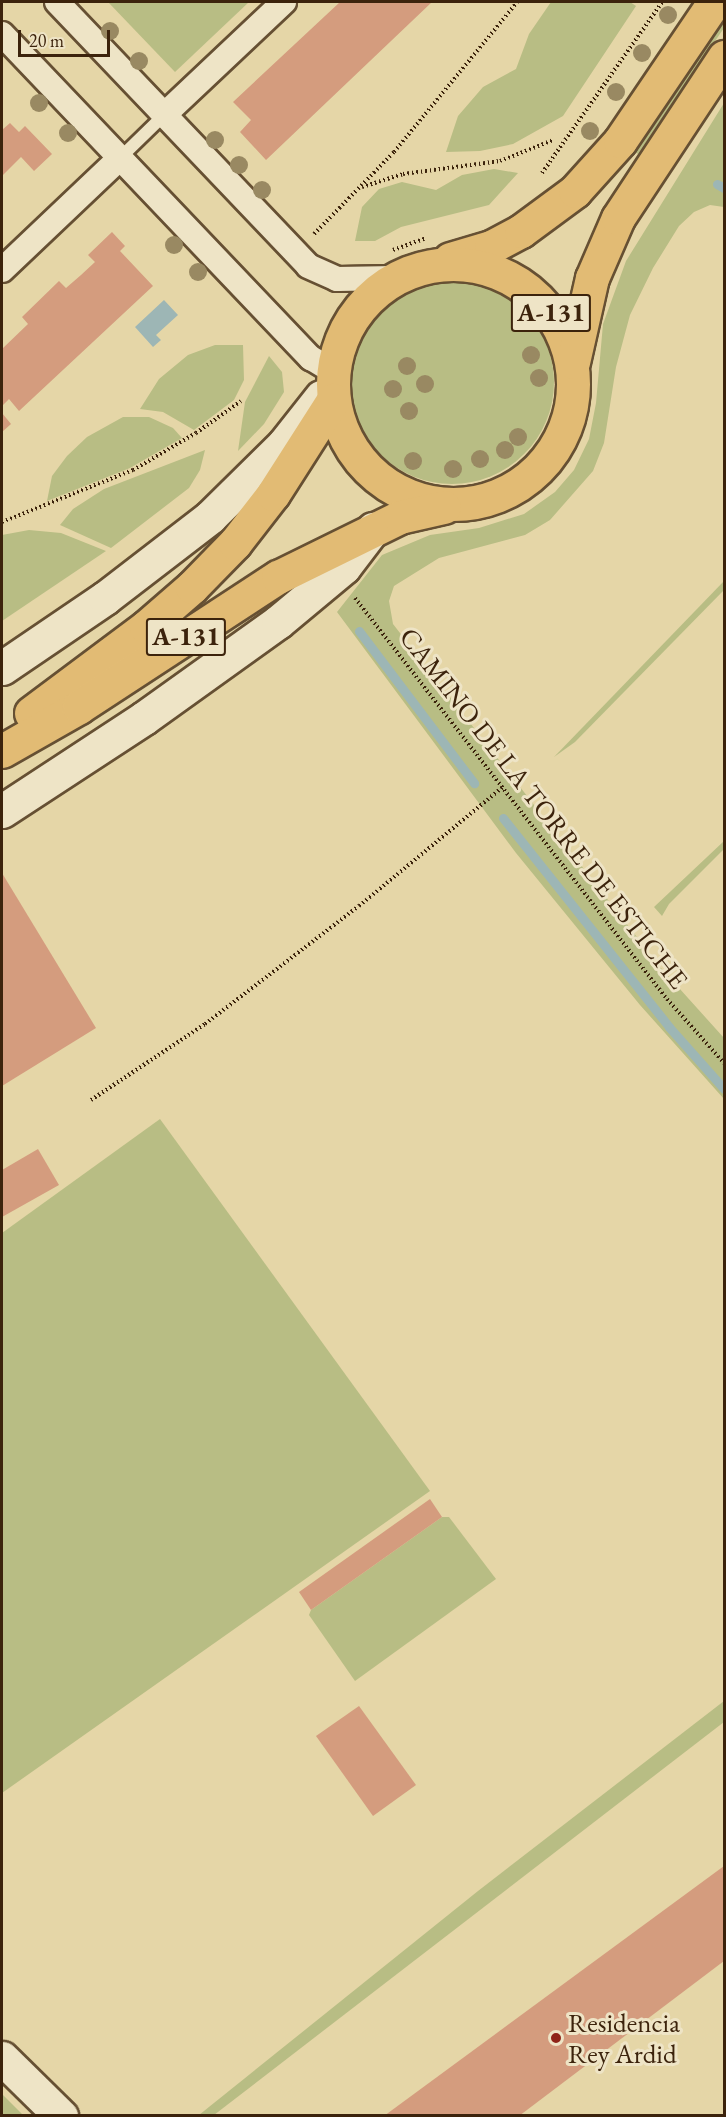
<!DOCTYPE html>
<html>
<head>
<meta charset="utf-8">
<style>
	body { margin:0 }
	#map { position:relative; width:726px; height:2117px; overflow:hidden; background:#e5d6a7; font-family:"EB Garamond",serif }
	div>[style] { position:absolute }
	.green>* { inset:0; background:#b8bd84 }
	.round { border-radius:50% }
	.water>* { inset:0; background:#9db6b5 }
	.stream>* { height:9px; margin:-4.5px; padding:0 4.5px; transform-origin:4.5px; border-radius:4.5px; background:#9db6b5 }
	.building>* { inset:0; background:#d49c7e }
	.path>* { height:4px; margin-top:-2px; transform-origin:0; background:repeating-linear-gradient(90deg,#3c230c 0 1.5px,transparent 0 4.5px) }
	.roads { filter:drop-shadow(2px 0 #665033) drop-shadow(-2px 0 #665033) drop-shadow(0 2px #665033) drop-shadow(0 -2px #665033) }
	.lane>* { height:12px; margin:-6px; padding:0 6px; transform-origin:6px; border-radius:6px; background:#eee4c6 }
	.street>* { height:24px; margin:-12px; padding:0 12px; transform-origin:12px; border-radius:12px; background:#eee4c6 }
	.secondary>* { height:33px; margin:-16.5px; padding:0 16.5px; transform-origin:16.5px; border-radius:16.5px; background:#eee4c6 }
	.primary>* { height:33px; margin:-16.5px; padding:0 16.5px; transform-origin:16.5px; border-radius:16.5px; background:#e2bb74 }
	.primary>.ring { margin:-16.5px; padding:0; box-sizing:content-box; background:none; border:33px solid #e2bb74; border-radius:50% }
	.trees>* { width:18px; height:18px; margin:-9px; border-radius:50%; background:#998962 }
	.dots>* { width:16px; height:16px; translate:-50% -50%; box-sizing:border-box; border:3px solid #eee4c6; border-radius:50% }
	span { translate:-50% -50%; white-space:nowrap; text-align:center; line-height:1.15; -webkit-text-stroke:6px #eee4c6; paint-order:stroke }
	.shield-label span { padding:2px 4px; background:#eee4c6; border:2px solid; border-radius:4px; -webkit-text-stroke-width:0 }
	.shield-label { font-size:26px; color:#3c230c; font-weight:700 }
	.street-label { font-size:27px; color:#3c230c }
	.poi-label { font-size:27px; color:#3c230c }
	.left { translate:0 -50%; text-align:left }
	.frame { position:absolute; inset:0; border:3px solid #3c230c; pointer-events:none }
	.scale { position:absolute; left:18px; top:30px; width:92px; height:27px; box-sizing:border-box; border:3px solid #3c230c; border-top:0; padding-left:8px; font-size:18px; line-height:21px; white-space:nowrap; color:#3c230c; -webkit-text-stroke:4px #eee4c6; paint-order:stroke }
</style>
</head>
<body>
<div id="map">
	<div class="green">
		<div style="clip-path:polygon(108px 2px,249px 2px,175px 72px)"></div>
		<div style="clip-path:polygon(551px 2px,630px 2px,636px 6px,563px 116px,513px 144px,480px 151px,446px 152px,458px 116px,483px 87px,516px 69px,529px 34px)"></div>
		<div style="clip-path:polygon(724px 14px,724px 28px,638px 154px,632px 150px)"></div>
		<div style="clip-path:polygon(724px 103px,724px 207px,710px 205px,694px 212px,679px 226px,653px 268px,630px 315px,616px 367px,604px 443px,593px 471px,550px 520px,525px 535px,439px 558px,394px 586px,389px 601px,393px 624px,661px 968px,724px 1038px,724px 1099px,640px 1005px,516px 853px,337px 612px,382px 555px,430px 535px,479px 528px,524px 514px,555px 492px,574px 470px,589px 439px,596px 403px,603px 324px,626px 261px)"></div>
		<div style="clip-path:polygon(494px 169px,518px 173px,489px 205px,401px 227px,375px 241px,355px 241px,362px 207px,379px 189px,402px 182px,436px 190px,462px 175px)"></div>
		<div class="round" style="left:350px;top:280px;width:204px;height:204px"></div>
		<div style="clip-path:polygon(215px 345px,243px 345px,244px 380px,234px 400px,194px 430px,163px 412px,140px 409px,159px 379px,188px 355px)"></div>
		<div style="clip-path:polygon(269px 356px,282px 372px,284px 392px,264px 424px,238px 451px,245px 402px)"></div>
		<div style="clip-path:polygon(123px 417px,149px 417px,173px 428px,182px 438px,130px 468px,47px 501px,52px 476px,67px 456px,87px 437px)"></div>
		<div style="clip-path:polygon(205px 450px,200px 470px,189px 488px,111px 548px,60px 525px,73px 509px,104px 489px)"></div>
		<div style="clip-path:polygon(29px 530px,61px 533px,106px 551px,2px 621px,2px 535px)"></div>
		<div style="clip-path:polygon(724px 581px,724px 590px,575px 742px,554px 757px)"></div>
		<div style="clip-path:polygon(724px 841px,724px 849px,669px 904px,662px 916px,654px 907px)"></div>
		<div style="clip-path:polygon(160px 1119px,430px 1491px,2px 1793px,2px 1233px)"></div>
		<div style="clip-path:polygon(442px 1517px,449px 1517px,496px 1579px,355px 1681px,309px 1615px,311px 1610px)"></div>
		<div style="clip-path:polygon(724px 1701px,724px 1722px,214px 2115px,199px 2115px,478px 1891px)"></div>
		<div style="clip-path:polygon(2px 2094px,23px 2115px,2px 2115px)"></div>
	</div>
	<div class="water">
		<div style="clip-path:polygon(164px 300px,178px 315px,156px 335px,161px 340px,153px 347px,135px 327px)"></div>
	</div>
	<div class="stream">
		<div style="left:717px;top:184px;width:8px;rotate:30deg"></div>
		<div style="left:359px;top:631px;width:191px;rotate:52.9deg"></div>
		<div style="left:503px;top:818px;width:267px;rotate:51.5deg"></div>
		<div style="left:669px;top:1027px;width:83px;rotate:48.4deg"></div>
	</div>
	<div class="building">
		<div style="clip-path:polygon(340px 2px,432px 2px,266px 160px,240px 132px,251px 120px,233px 102px)"></div>
		<div style="clip-path:polygon(10px 123px,19px 132px,25px 126px,52px 154px,34px 171px,21px 157px,2px 176px,2px 130px)"></div>
		<div style="clip-path:polygon(112px 232px,125px 246px,120px 251px,153px 286px,19px 411px,9px 399px,2px 406px,2px 349px,28px 324px,22px 317px,59px 281px,66px 288px,81px 275px,95px 262px,88px 255px)"></div>
		<div style="clip-path:polygon(2px 413px,11px 424px,2px 432px)"></div>
		<div style="clip-path:polygon(2px 873px,96px 1028px,2px 1086px)"></div>
		<div style="clip-path:polygon(38px 1149px,59px 1185px,2px 1217px,2px 1170px)"></div>
		<div style="clip-path:polygon(430px 1499px,442px 1517px,311px 1610px,299px 1592px)"></div>
		<div style="clip-path:polygon(359px 1706px,416px 1785px,373px 1816px,316px 1736px)"></div>
		<div style="clip-path:polygon(724px 1866px,724px 1961px,519px 2116px,384px 2116px)"></div>
	</div>
	<div class="path">
		<div style="left:542px;top:173px;width:209px;rotate:-54.9deg"></div>
		<div style="left:362px;top:187px;width:43px;rotate:-17.6deg"></div>
		<div style="left:403px;top:174px;width:98px;rotate:-7.6deg"></div>
		<div style="left:500px;top:161px;width:57px;rotate:-21.6deg"></div>
		<div style="left:314px;top:234px;width:115px;rotate:-45.7deg"></div>
		<div style="left:394px;top:152px;width:194px;rotate:-50.6deg"></div>
		<div style="left:393px;top:250px;width:35px;rotate:-20deg"></div>
		<div style="left:2px;top:522px;width:141px;rotate:-21.7deg"></div>
		<div style="left:133px;top:470px;width:73px;rotate:-30.4deg"></div>
		<div style="left:196px;top:433px;width:55px;rotate:-35.4deg"></div>
		<div style="left:355px;top:598px;width:508px;rotate:52.12deg"></div>
		<div style="left:667px;top:999px;width:86px;rotate:48.3deg"></div>
		<div style="left:91px;top:1100px;width:137px;rotate:-33.7deg"></div>
		<div style="left:205px;top:1024px;width:194px;rotate:-37.5deg"></div>
		<div style="left:359px;top:906px;width:188px;rotate:-39.6deg"></div>
	</div>
	<div class="roads">
		<div class="lane">
			<div style="left:120px;top:158px;width:62px;rotate:-44.3deg"></div>
		</div>
		<div class="street">
			<div style="left:57px;top:2px;width:364px;rotate:46.4deg"></div>
			<div style="left:308px;top:266px;width:32px;rotate:24deg"></div>
			<div style="left:337px;top:279px;width:58px;rotate:-1deg"></div>
			<div style="left:2px;top:34px;width:448px;rotate:46.4deg"></div>
			<div style="left:311px;top:358px;width:26px;rotate:31deg"></div>
			<div style="left:164px;top:115px;width:165px;rotate:-43.3deg"></div>
			<div style="left:2px;top:270px;width:163px;rotate:-43.5deg"></div>
		</div>
		<div class="secondary">
			<div style="left:2px;top:668px;width:125px;rotate:-34.2deg"></div>
			<div style="left:105px;top:598px;width:133px;rotate:-37.6deg"></div>
			<div style="left:210px;top:517px;width:104px;rotate:-44.6deg"></div>
			<div style="left:284px;top:444px;width:60px;rotate:-51.8deg"></div>
			<div style="left:2px;top:811px;width:170px;rotate:-33.2deg"></div>
			<div style="left:144px;top:718px;width:165px;rotate:-35.6deg"></div>
			<div style="left:278px;top:622px;width:86px;rotate:-39.8deg"></div>
			<div style="left:344px;top:567px;width:48px;rotate:-52.7deg"></div>
			<div style="left:2px;top:2058px;width:83px;rotate:44.5deg"></div>
		</div>
		<div class="primary">
			<div style="left:450px;top:259px;width:43px;rotate:-16.3deg"></div>
			<div style="left:491px;top:247px;width:34px;rotate:-28deg"></div>
			<div style="left:521px;top:231px;width:67px;rotate:-36.5deg"></div>
			<div style="left:575px;top:191px;width:67px;rotate:-48deg"></div>
			<div style="left:620px;top:141px;width:168px;rotate:-55.9deg"></div>
			<div class="ring" style="left:333px;top:264px;width:207px;height:207px"></div>
			<div style="left:573px;top:362px;width:86px;rotate:-77.3deg"></div>
			<div style="left:592px;top:278px;width:65px;rotate:-66.6deg"></div>
			<div style="left:618px;top:218px;width:193px;rotate:-56.6deg"></div>
			<div style="left:31px;top:713px;width:144px;rotate:-36.8deg"></div>
			<div style="left:146px;top:627px;width:61px;rotate:-41deg"></div>
			<div style="left:192px;top:587px;width:62px;rotate:-45.7deg"></div>
			<div style="left:235px;top:543px;width:62px;rotate:-52.2deg"></div>
			<div style="left:273px;top:494px;width:112px;rotate:-57.4deg"></div>
			<div style="left:2px;top:751px;width:89px;rotate:-29.7deg"></div>
			<div style="left:79px;top:707px;width:238px;rotate:-33.2deg"></div>
			<div style="left:278px;top:577px;width:136px;rotate:-26.2deg"></div>
			<div style="left:400px;top:517px;width:45px;rotate:-12.8deg"></div>
		</div>
	</div>
	<div class="trees">
		<div style="left:668px;top:15px"></div>
		<div style="left:110px;top:31px"></div>
		<div style="left:642px;top:53px"></div>
		<div style="left:139px;top:61px"></div>
		<div style="left:616px;top:92px"></div>
		<div style="left:39px;top:103px"></div>
		<div style="left:590px;top:131px"></div>
		<div style="left:68px;top:133px"></div>
		<div style="left:215px;top:140px"></div>
		<div style="left:239px;top:165px"></div>
		<div style="left:262px;top:190px"></div>
		<div style="left:174px;top:245px"></div>
		<div style="left:198px;top:272px"></div>
		<div style="left:531px;top:355px"></div>
		<div style="left:407px;top:366px"></div>
		<div style="left:539px;top:378px"></div>
		<div style="left:425px;top:384px"></div>
		<div style="left:393px;top:389px"></div>
		<div style="left:409px;top:411px"></div>
		<div style="left:518px;top:437px"></div>
		<div style="left:505px;top:450px"></div>
		<div style="left:480px;top:459px"></div>
		<div style="left:413px;top:461px"></div>
		<div style="left:453px;top:469px"></div>
	</div>
	<div class="dots">
		<div style="left:556px;top:2038px;background:#8f2418"></div>
	</div>
	<div class="shield-label">
		<span style="left:551px;top:313px">A-131</span>
		<span style="left:186px;top:637px">A-131</span>
	</div>
	<div class="street-label">
		<span style="left:544px;top:808px;rotate:52deg">CAMINO DE LA TORRE DE ESTICHE</span>
	</div>
	<div class="poi-label">
		<span class="left" style="left:568px;top:2038px">Residencia<br>Rey Ardid</span>
	</div>
	<div class="frame"></div>
	<div class="scale">20 m</div>
</div>
</body>
</html>
